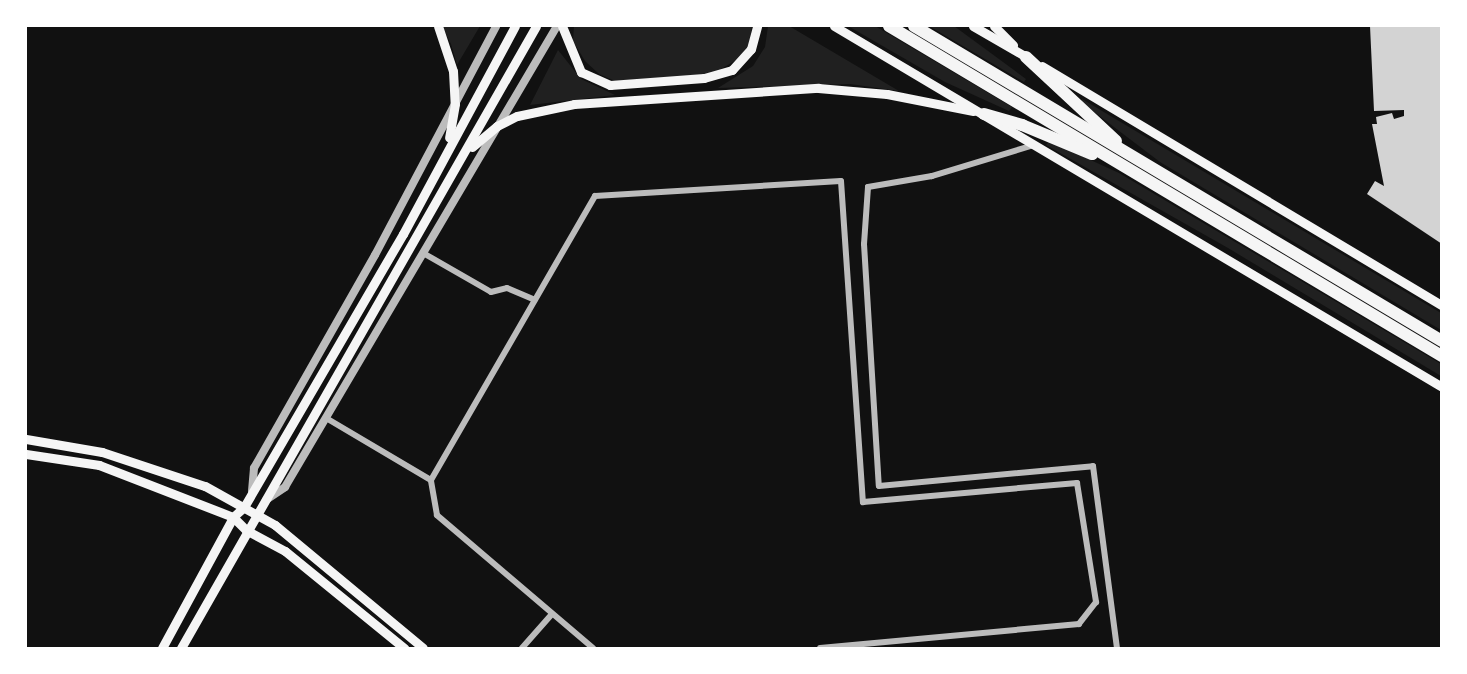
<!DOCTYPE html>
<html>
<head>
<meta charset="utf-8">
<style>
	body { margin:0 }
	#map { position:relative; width:1467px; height:674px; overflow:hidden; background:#111; font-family:"Work Sans",sans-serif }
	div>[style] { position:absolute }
	.green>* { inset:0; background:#202020 }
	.building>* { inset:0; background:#d3d3d3 }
	.minor>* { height:6px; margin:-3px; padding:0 3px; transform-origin:3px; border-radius:3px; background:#bcbcbc }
	.tertiary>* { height:8px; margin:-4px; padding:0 4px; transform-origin:4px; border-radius:4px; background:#bcbcbc }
	.secondary>* { height:9px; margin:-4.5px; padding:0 4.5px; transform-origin:4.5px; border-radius:4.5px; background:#f5f5f5 }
	.trunk>* { height:12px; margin:-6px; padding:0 6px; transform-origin:6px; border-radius:6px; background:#f5f5f5 }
	span { translate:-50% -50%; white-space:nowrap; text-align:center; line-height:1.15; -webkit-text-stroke:4.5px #fff; paint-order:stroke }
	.frame { position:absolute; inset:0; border:27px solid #fff; pointer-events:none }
</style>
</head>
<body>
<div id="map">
	<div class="green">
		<div style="clip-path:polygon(442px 26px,480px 26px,457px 65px,451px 44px)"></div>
		<div style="clip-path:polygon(574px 26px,752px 26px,749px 45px,738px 59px,721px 69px,700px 75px,615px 81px,599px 74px,585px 61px,573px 41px)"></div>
		<div style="clip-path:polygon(768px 26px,789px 26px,899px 91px,850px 84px,718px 88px,753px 66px,765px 47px)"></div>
		<div style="clip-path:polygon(848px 26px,875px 26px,1012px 107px,1009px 111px,945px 82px)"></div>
		<div style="clip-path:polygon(929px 26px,954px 26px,1026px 79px,1024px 82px)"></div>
		<div style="clip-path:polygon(558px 50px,581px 79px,615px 95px,530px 105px)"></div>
		<div style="clip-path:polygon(1082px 99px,1441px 313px,1441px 330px,1160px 162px,1081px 102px)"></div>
		<div style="clip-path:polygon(1049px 141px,1119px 173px,1441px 364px,1441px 376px,1228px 248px,1046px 145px)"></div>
	</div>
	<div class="building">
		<div style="clip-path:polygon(1370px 26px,1441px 26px,1442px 244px,1367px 194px,1375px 181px,1384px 186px,1372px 124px,1377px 124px,1376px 117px,1392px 113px,1394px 119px,1404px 116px,1404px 110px,1374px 111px)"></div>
	</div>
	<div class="minor">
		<div style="left:1034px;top:145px;width:107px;rotate:163.1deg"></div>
		<div style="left:932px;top:176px;width:65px;rotate:170.2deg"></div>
		<div style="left:868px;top:187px;width:57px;rotate:94deg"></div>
		<div style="left:864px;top:244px;width:242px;rotate:86.5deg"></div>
		<div style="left:879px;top:486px;width:215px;rotate:-5.3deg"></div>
		<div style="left:1093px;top:466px;width:184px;rotate:82.5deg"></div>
		<div style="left:423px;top:253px;width:78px;rotate:29.8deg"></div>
		<div style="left:491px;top:292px;width:16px;rotate:-14deg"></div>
		<div style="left:507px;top:288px;width:30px;rotate:23deg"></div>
		<div style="left:326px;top:418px;width:122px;rotate:30.6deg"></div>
		<div style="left:522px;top:648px;width:45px;rotate:-48.6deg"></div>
		<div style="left:593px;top:648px;width:205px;rotate:-139.6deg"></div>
		<div style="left:437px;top:515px;width:36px;rotate:-100deg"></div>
		<div style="left:431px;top:480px;width:328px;rotate:-60deg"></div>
		<div style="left:595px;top:196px;width:246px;rotate:-3.5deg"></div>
		<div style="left:841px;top:181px;width:322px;rotate:86.1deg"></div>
		<div style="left:863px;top:502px;width:215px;rotate:-5.1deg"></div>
		<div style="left:1077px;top:483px;width:121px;rotate:80.9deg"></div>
		<div style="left:1096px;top:602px;width:28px;rotate:128deg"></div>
		<div style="left:1079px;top:624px;width:260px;rotate:174.7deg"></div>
	</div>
	<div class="tertiary">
		<div style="left:252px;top:491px;width:23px;rotate:-85deg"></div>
		<div style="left:254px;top:468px;width:245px;rotate:-60.4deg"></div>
		<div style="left:375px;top:255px;width:259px;rotate:-62.1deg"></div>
		<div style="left:266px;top:500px;width:23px;rotate:-34deg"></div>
		<div style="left:285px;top:487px;width:535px;rotate:-59.46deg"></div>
	</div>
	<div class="secondary">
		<div style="left:438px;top:26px;width:47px;rotate:71.6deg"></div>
		<div style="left:453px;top:71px;width:33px;rotate:87deg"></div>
		<div style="left:455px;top:104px;width:34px;rotate:100deg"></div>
		<div style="left:562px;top:26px;width:50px;rotate:67.6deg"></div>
		<div style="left:581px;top:72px;width:32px;rotate:24deg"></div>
		<div style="left:610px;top:85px;width:94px;rotate:-4.3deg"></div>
		<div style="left:704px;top:78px;width:29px;rotate:-16deg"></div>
		<div style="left:732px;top:70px;width:28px;rotate:-48deg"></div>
		<div style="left:751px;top:49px;width:24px;rotate:-75deg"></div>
		<div style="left:834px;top:26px;width:707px;rotate:30.7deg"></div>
		<div style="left:973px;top:26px;width:66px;rotate:30.1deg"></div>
		<div style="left:994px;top:26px;width:27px;rotate:45deg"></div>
		<div style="left:1042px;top:66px;width:466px;rotate:30.9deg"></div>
		<div style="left:472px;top:147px;width:33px;rotate:-40deg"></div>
		<div style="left:497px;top:126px;width:22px;rotate:-27deg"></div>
		<div style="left:517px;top:116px;width:58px;rotate:-11.9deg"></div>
		<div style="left:574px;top:104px;width:245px;rotate:-3.8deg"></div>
		<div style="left:818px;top:88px;width:69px;rotate:5deg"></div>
		<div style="left:887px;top:94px;width:88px;rotate:11.2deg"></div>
		<div style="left:26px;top:439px;width:77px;rotate:9.7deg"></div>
		<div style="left:102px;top:452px;width:108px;rotate:18.3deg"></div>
		<div style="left:205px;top:486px;width:80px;rotate:29.1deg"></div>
		<div style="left:275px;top:525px;width:192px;rotate:39.7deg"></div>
		<div style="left:26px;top:454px;width:74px;rotate:8.6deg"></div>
		<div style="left:99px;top:465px;width:144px;rotate:21.2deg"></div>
		<div style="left:233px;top:517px;width:18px;rotate:45deg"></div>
		<div style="left:246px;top:530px;width:44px;rotate:28.3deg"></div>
		<div style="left:285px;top:551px;width:154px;rotate:39.2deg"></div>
		<div style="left:162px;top:648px;width:149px;rotate:-61.5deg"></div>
		<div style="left:233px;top:517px;width:15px;rotate:-42deg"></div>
		<div style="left:244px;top:507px;width:316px;rotate:-59.8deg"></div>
		<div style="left:403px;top:234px;width:236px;rotate:-61.7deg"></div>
		<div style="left:181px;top:648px;width:716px;rotate:-60.28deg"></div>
	</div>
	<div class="trunk">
		<div style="left:889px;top:26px;width:644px;rotate:30.83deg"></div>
		<div style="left:914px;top:26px;width:615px;rotate:30.82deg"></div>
		<div style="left:1026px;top:57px;width:123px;rotate:43deg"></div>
		<div style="left:984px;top:114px;width:40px;rotate:16deg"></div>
		<div style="left:1022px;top:125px;width:76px;rotate:22.5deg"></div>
	</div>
	<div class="frame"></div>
</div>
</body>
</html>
